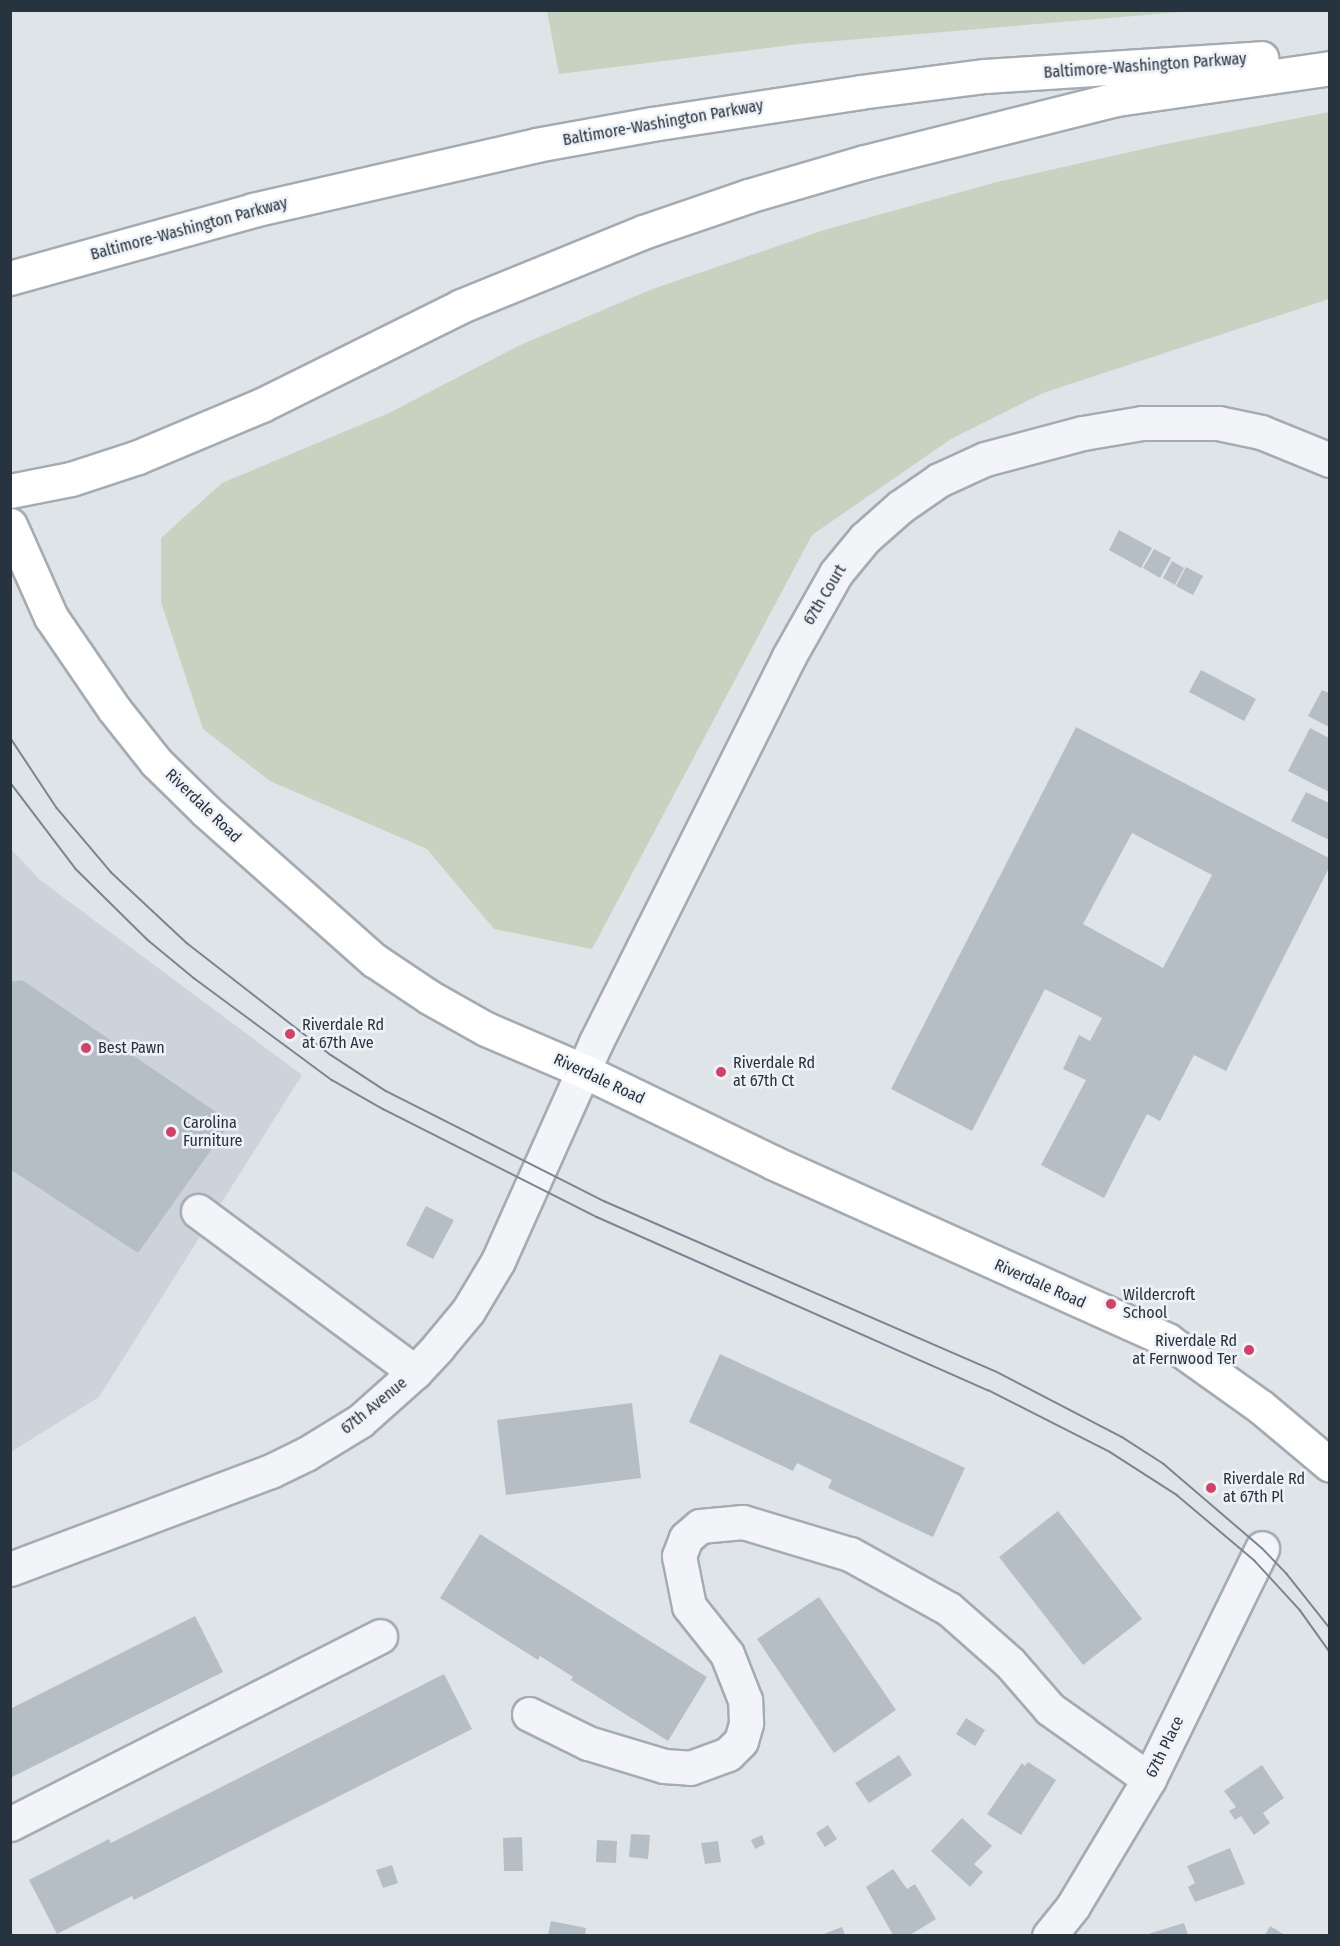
<!DOCTYPE html>
<html>
<head>
<meta charset="utf-8">
<style>
	body { margin:0 }
	#map { position:relative; width:1340px; height:1946px; overflow:hidden; background:#dfe4e9; font-family:"Fira Sans Condensed",sans-serif }
	div>[style] { position:absolute }
	.built>* { inset:0; background:#cdd3db }
	.green>* { inset:0; background:#c7d3c0 }
	.building>* { inset:0; background:#b6bec5 }
	.roads { filter:drop-shadow(2px 0 #a4abb3) drop-shadow(-2px 0 #a4abb3) drop-shadow(0 2px #a4abb3) drop-shadow(0 -2px #a4abb3) }
	.minor>* { height:33px; margin:-16.5px; padding:0 16.5px; transform-origin:16.5px; border-radius:16.5px; background:#f2f4f7 }
	.major>* { height:33px; margin:-16.5px; padding:0 16.5px; transform-origin:16.5px; border-radius:16.5px; background:#fff }
	.highway>* { height:33px; margin:-16.5px; padding:0 16.5px; transform-origin:16.5px; border-radius:16.5px; background:#fff }
	.tram>* { height:1.5px; margin:-0.75px; padding:0 0.75px; transform-origin:0.75px; border-radius:0.75px; background:#788592 }
	.dots>* { width:16px; height:16px; translate:-50% -50%; box-sizing:border-box; border:3px solid #eef2f6; border-radius:50% }
	span { translate:-50% -50%; white-space:nowrap; text-align:center; line-height:1.15; -webkit-text-stroke:5px #eef2f6; paint-order:stroke }
	.street-label { font-size:16px; color:#283340 }
	.poi-label { font-size:16px; color:#283340 }
	.left { translate:0 -50%; text-align:left }
	.right { translate:-100% -50%; text-align:right }
	.frame { position:absolute; inset:0; border:12px solid #283340; pointer-events:none }
</style>
</head>
<body>
<div id="map">
	<div class="built">
		<div style="clip-path:polygon(11px 849px,40px 880px,302px 1075px,99px 1397px,11px 1452px)"></div>
	</div>
	<div class="green">
		<div style="clip-path:polygon(547px 11px,547px 10px,1194px 11px,799px 44px,559px 74px)"></div>
		<div style="clip-path:polygon(1329px 112px,1329px 299px,1043px 393px,951px 439px,812px 535px,592px 949px,494px 929px,427px 849px,270px 781px,203px 729px,161px 602px,161px 538px,222px 483px,389px 413px,518px 346px,650px 290px,824px 230px,997px 182px,1161px 145px)"></div>
	</div>
	<div class="building">
		<div style="clip-path:polygon(1119px 530px,1152px 548px,1141px 568px,1109px 550px)"></div>
		<div style="clip-path:polygon(1154px 549px,1171px 558px,1160px 578px,1143px 568px)"></div>
		<div style="clip-path:polygon(1172px 561px,1184px 568px,1175px 585px,1163px 578px)"></div>
		<div style="clip-path:polygon(1186px 567px,1203px 576px,1193px 595px,1176px 586px)"></div>
		<div style="clip-path:polygon(1201px 670px,1256px 699px,1244px 721px,1189px 692px)"></div>
		<div style="clip-path:polygon(1322px 690px,1329px 693px,1329px 727px,1308px 716px)"></div>
		<div style="clip-path:polygon(evenodd,1076px 727px,1329px 858px,1329px 868px,1226px 1071px,1194px 1055px,1160px 1121px,1147px 1114px,1104px 1198px,1041px 1165px,1086px 1080px,1063px 1069px,1079px 1035px,1090px 1041px,1102px 1018px,1045px 989px,972px 1131px,891px 1089px,1076px 727px,1132px 833px,1212px 875px,1163px 968px,1083px 924px,1132px 833px)"></div>
		<div style="clip-path:polygon(1310px 728px,1329px 738px,1329px 792px,1288px 771px)"></div>
		<div style="clip-path:polygon(1306px 792px,1329px 803px,1329px 840px,1291px 821px)"></div>
		<div style="clip-path:polygon(22px 980px,231px 1122px,138px 1253px,10px 1169px,10px 982px)"></div>
		<div style="clip-path:polygon(426px 1206px,454px 1220px,433px 1259px,406px 1245px)"></div>
		<div style="clip-path:polygon(720px 1354px,965px 1468px,933px 1537px,828px 1488px,832px 1480px,797px 1463px,793px 1471px,689px 1422px)"></div>
		<div style="clip-path:polygon(632px 1403px,641px 1478px,506px 1495px,497px 1420px)"></div>
		<div style="clip-path:polygon(1058px 1511px,1142px 1619px,1083px 1665px,999px 1557px)"></div>
		<div style="clip-path:polygon(480px 1534px,707px 1677px,668px 1741px,571px 1680px,573px 1677px,540px 1656px,538px 1660px,440px 1598px)"></div>
		<div style="clip-path:polygon(819px 1597px,896px 1710px,834px 1753px,757px 1639px)"></div>
		<div style="clip-path:polygon(195px 1616px,223px 1672px,10px 1778px,10px 1709px)"></div>
		<div style="clip-path:polygon(444px 1674px,472px 1729px,134px 1900px,132px 1896px,57px 1934px,29px 1880px,109px 1839px,111px 1843px)"></div>
		<div style="clip-path:polygon(966px 1718px,985px 1730px,975px 1746px,956px 1734px)"></div>
		<div style="clip-path:polygon(899px 1755px,912px 1775px,869px 1803px,855px 1783px)"></div>
		<div style="clip-path:polygon(1028px 1762px,1056px 1780px,1021px 1835px,987px 1814px,1022px 1763px,1025px 1766px)"></div>
		<div style="clip-path:polygon(1262px 1765px,1284px 1798px,1263px 1813px,1270px 1823px,1254px 1835px,1241px 1816px,1235px 1820px,1229px 1811px,1236px 1807px,1224px 1791px)"></div>
		<div style="clip-path:polygon(962px 1818px,992px 1846px,974px 1864px,983px 1872px,970px 1887px,931px 1851px)"></div>
		<div style="clip-path:polygon(828px 1825px,837px 1839px,825px 1847px,816px 1833px)"></div>
		<div style="clip-path:polygon(631px 1834px,650px 1835px,648px 1859px,629px 1857px)"></div>
		<div style="clip-path:polygon(762px 1835px,765px 1844px,755px 1849px,751px 1840px)"></div>
		<div style="clip-path:polygon(522px 1837px,523px 1871px,504px 1871px,503px 1838px)"></div>
		<div style="clip-path:polygon(597px 1840px,617px 1841px,616px 1863px,596px 1862px)"></div>
		<div style="clip-path:polygon(718px 1841px,721px 1862px,705px 1864px,701px 1843px)"></div>
		<div style="clip-path:polygon(1230px 1848px,1245px 1884px,1195px 1902px,1188px 1887px,1195px 1883px,1187px 1866px)"></div>
		<div style="clip-path:polygon(392px 1865px,398px 1883px,383px 1888px,376px 1870px)"></div>
		<div style="clip-path:polygon(893px 1869px,907px 1889px,915px 1884px,936px 1919px,910px 1935px,893px 1935px,866px 1887px)"></div>
		<div style="clip-path:polygon(551px 1921px,586px 1928px,585px 1935px,548px 1935px)"></div>
		<div style="clip-path:polygon(1184px 1923px,1188px 1935px,1145px 1935px)"></div>
		<div style="clip-path:polygon(1270px 1926px,1285px 1935px,1265px 1935px)"></div>
		<div style="clip-path:polygon(842px 1927px,845px 1935px,821px 1935px)"></div>
	</div>
	<div class="roads">
		<div class="minor">
			<div style="left:198px;top:1211px;width:270px;rotate:36.6deg"></div>
			<div style="left:10px;top:1569px;width:279px;rotate:-20.6deg"></div>
			<div style="left:271px;top:1471px;width:39px;rotate:-26deg"></div>
			<div style="left:306px;top:1454px;width:63px;rotate:-31.4deg"></div>
			<div style="left:360px;top:1421px;width:74px;rotate:-41.7deg"></div>
			<div style="left:415px;top:1372px;width:34px;rotate:-47deg"></div>
			<div style="left:438px;top:1347px;width:47px;rotate:-50.2deg"></div>
			<div style="left:468px;top:1311px;width:58px;rotate:-59deg"></div>
			<div style="left:498px;top:1261px;width:240px;rotate:-65.9deg"></div>
			<div style="left:596px;top:1042px;width:429px;rotate:-63.4deg"></div>
			<div style="left:788px;top:658px;width:98px;rotate:-60.5deg"></div>
			<div style="left:836px;top:573px;width:45px;rotate:-50.4deg"></div>
			<div style="left:865px;top:538px;width:47px;rotate:-41.5deg"></div>
			<div style="left:900px;top:507px;width:47px;rotate:-34.7deg"></div>
			<div style="left:939px;top:480px;width:51px;rotate:-24.5deg"></div>
			<div style="left:985px;top:459px;width:101px;rotate:-14.9deg"></div>
			<div style="left:1083px;top:433px;width:60px;rotate:-9.6deg"></div>
			<div style="left:1142px;top:423px;width:76px"></div>
			<div style="left:1218px;top:423px;width:44px;rotate:11.8deg"></div>
			<div style="left:1261px;top:432px;width:74px;rotate:22.1deg"></div>
			<div style="left:529px;top:1714px;width:66px;rotate:26.2deg"></div>
			<div style="left:588px;top:1743px;width:79px;rotate:16.8deg"></div>
			<div style="left:664px;top:1766px;width:26px;rotate:4deg"></div>
			<div style="left:690px;top:1768px;width:40px;rotate:-20.2deg"></div>
			<div style="left:728px;top:1754px;width:18px;rotate:-45deg"></div>
			<div style="left:741px;top:1741px;width:19px;rotate:-74deg"></div>
			<div style="left:746px;top:1723px;width:23px;rotate:-92deg"></div>
			<div style="left:745px;top:1700px;width:49px;rotate:-111.4deg"></div>
			<div style="left:727px;top:1654px;width:61px;rotate:-128.4deg"></div>
			<div style="left:689px;top:1606px;width:51px;rotate:-101.3deg"></div>
			<div style="left:679px;top:1556px;width:19px;rotate:-69deg"></div>
			<div style="left:686px;top:1538px;width:18px;rotate:-41deg"></div>
			<div style="left:700px;top:1526px;width:43px;rotate:-5.3deg"></div>
			<div style="left:743px;top:1522px;width:112px;rotate:16.7deg"></div>
			<div style="left:850px;top:1554px;width:113px;rotate:29.1deg"></div>
			<div style="left:949px;top:1609px;width:81px;rotate:41.5deg"></div>
			<div style="left:1010px;top:1663px;width:61px;rotate:49deg"></div>
			<div style="left:1050px;top:1709px;width:121px;rotate:35.3deg"></div>
			<div style="left:10px;top:1824px;width:415px;rotate:-26.9deg"></div>
			<div style="left:1049px;top:1936px;width:38px;rotate:-51deg"></div>
			<div style="left:1073px;top:1906px;width:148px;rotate:-59.1deg"></div>
			<div style="left:1149px;top:1779px;width:257px;rotate:-63.9deg"></div>
		</div>
		<div class="major">
			<div style="left:10px;top:525px;width:101px;rotate:66deg"></div>
			<div style="left:51px;top:617px;width:112px;rotate:55.6deg"></div>
			<div style="left:114px;top:709px;width:68px;rotate:51.6deg"></div>
			<div style="left:156px;top:762px;width:70px;rotate:44.4deg"></div>
			<div style="left:206px;top:811px;width:225px;rotate:41.6deg"></div>
			<div style="left:374px;top:960px;width:66px;rotate:33.9deg"></div>
			<div style="left:429px;top:997px;width:65px;rotate:29.3deg"></div>
			<div style="left:486px;top:1029px;width:107px;rotate:23.2deg"></div>
			<div style="left:584px;top:1071px;width:211px;rotate:25.8deg"></div>
			<div style="left:774px;top:1163px;width:431px;rotate:24.2deg"></div>
			<div style="left:1167px;top:1340px;width:115px;rotate:35.5deg"></div>
			<div style="left:1261px;top:1407px;width:90px;rotate:40deg"></div>
		</div>
		<div class="highway">
			<div style="left:10px;top:278px;width:252px;rotate:-15.6deg"></div>
			<div style="left:253px;top:210px;width:290px;rotate:-12.9deg"></div>
			<div style="left:536px;top:145px;width:118px;rotate:-10.3deg"></div>
			<div style="left:652px;top:124px;width:210px;rotate:-8.7deg"></div>
			<div style="left:860px;top:92px;width:126px;rotate:-7.3deg"></div>
			<div style="left:985px;top:76px;width:277px;rotate:-3.7deg"></div>
			<div style="left:10px;top:491px;width:62px;rotate:-11.1deg"></div>
			<div style="left:71px;top:479px;width:71px;rotate:-18.2deg"></div>
			<div style="left:138px;top:457px;width:134px;rotate:-22.8deg"></div>
			<div style="left:262px;top:405px;width:222px;rotate:-26.4deg"></div>
			<div style="left:461px;top:306px;width:196px;rotate:-22.1deg"></div>
			<div style="left:643px;top:232px;width:111px;rotate:-18.9deg"></div>
			<div style="left:748px;top:196px;width:122px;rotate:-16.2deg"></div>
			<div style="left:865px;top:162px;width:259px;rotate:-14.1deg"></div>
			<div style="left:1116px;top:99px;width:216px;rotate:-8.2deg"></div>
		</div>
	</div>
	<div class="tram">
		<div style="left:10px;top:737px;width:85px;rotate:56.5deg"></div>
		<div style="left:57px;top:808px;width:84px;rotate:49.8deg"></div>
		<div style="left:111px;top:872px;width:104px;rotate:43.1deg"></div>
		<div style="left:187px;top:943px;width:182px;rotate:37.9deg"></div>
		<div style="left:331px;top:1055px;width:66px;rotate:33.2deg"></div>
		<div style="left:386px;top:1091px;width:244px;rotate:26.8deg"></div>
		<div style="left:604px;top:1201px;width:426px;rotate:23.5deg"></div>
		<div style="left:995px;top:1371px;width:143px;rotate:27.5deg"></div>
		<div style="left:1122px;top:1437px;width:50px;rotate:32.7deg"></div>
		<div style="left:1164px;top:1464px;width:129px;rotate:40.6deg"></div>
		<div style="left:1262px;top:1548px;width:36px;rotate:46deg"></div>
		<div style="left:1287px;top:1574px;width:69px;rotate:51.5deg"></div>
		<div style="left:10px;top:782px;width:109px;rotate:52.8deg"></div>
		<div style="left:76px;top:869px;width:101px;rotate:44.6deg"></div>
		<div style="left:148px;top:940px;width:60px;rotate:39.6deg"></div>
		<div style="left:194px;top:978px;width:172px;rotate:36.5deg"></div>
		<div style="left:332px;top:1080px;width:59px;rotate:29.6deg"></div>
		<div style="left:383px;top:1109px;width:240px;rotate:26.8deg"></div>
		<div style="left:597px;top:1217px;width:428px;rotate:23.9deg"></div>
		<div style="left:988px;top:1390px;width:137px;rotate:26.9deg"></div>
		<div style="left:1110px;top:1452px;width:80px;rotate:32.7deg"></div>
		<div style="left:1177px;top:1495px;width:102px;rotate:40.2deg"></div>
		<div style="left:1255px;top:1561px;width:67px;rotate:47.4deg"></div>
		<div style="left:1300px;top:1610px;width:52px;rotate:54.5deg"></div>
	</div>
	<div class="dots">
		<div style="left:290px;top:1034px;background:#d04267"></div>
		<div style="left:86px;top:1048px;background:#d04267"></div>
		<div style="left:721px;top:1072px;background:#d04267"></div>
		<div style="left:171px;top:1132px;background:#d04267"></div>
		<div style="left:1111px;top:1304px;background:#d04267"></div>
		<div style="left:1249px;top:1350px;background:#d04267"></div>
		<div style="left:1211px;top:1488px;background:#d04267"></div>
	</div>
	<div class="street-label">
		<span style="left:1145px;top:66px;rotate:-4deg">Baltimore-Washington Parkway</span>
		<span style="left:663px;top:123px;rotate:-10deg">Baltimore-Washington Parkway</span>
		<span style="left:189px;top:229px;rotate:-15deg">Baltimore-Washington Parkway</span>
		<span style="left:825px;top:595px;rotate:-59deg">67th Court</span>
		<span style="left:203px;top:806px;rotate:44deg">Riverdale Road</span>
		<span style="left:599px;top:1079px;rotate:25deg">Riverdale Road</span>
		<span style="left:1040px;top:1284px;rotate:24deg">Riverdale Road</span>
		<span style="left:374px;top:1406px;rotate:-39deg">67th Avenue</span>
		<span style="left:1165px;top:1747px;rotate:-64deg">67th Place</span>
	</div>
	<div class="poi-label">
		<span class="left" style="left:302px;top:1034px">Riverdale Rd<br>at 67th Ave</span>
		<span class="left" style="left:98px;top:1048px">Best Pawn</span>
		<span class="left" style="left:733px;top:1072px">Riverdale Rd<br>at 67th Ct</span>
		<span class="left" style="left:183px;top:1132px">Carolina<br>Furniture</span>
		<span class="left" style="left:1123px;top:1304px">Wildercroft<br>School</span>
		<span class="right" style="left:1237px;top:1350px">Riverdale Rd<br>at Fernwood Ter</span>
		<span class="left" style="left:1223px;top:1488px">Riverdale Rd<br>at 67th Pl</span>
	</div>
	<div class="frame"></div>
</div>
</body>
</html>
